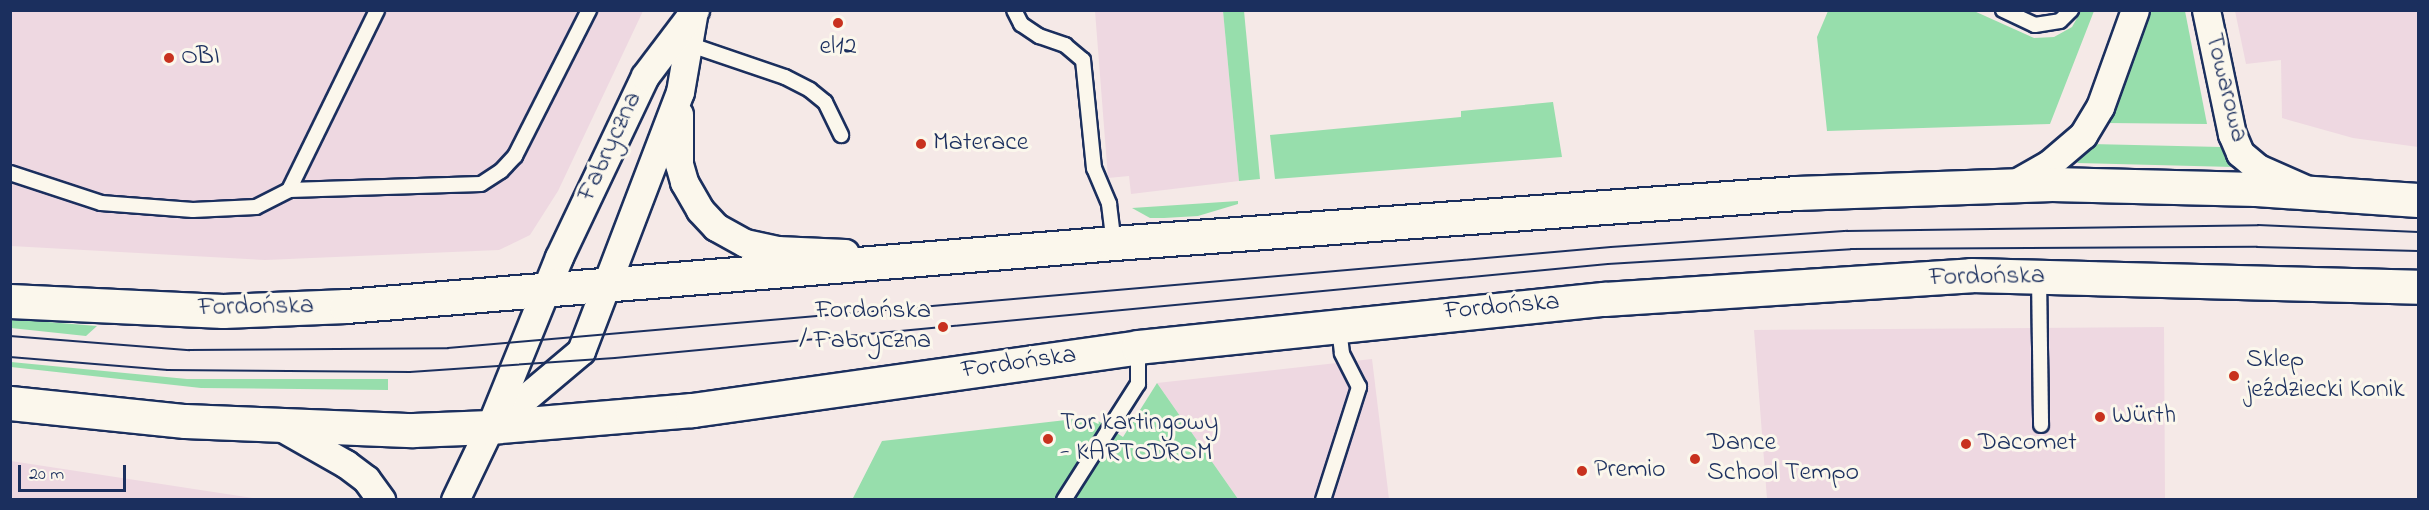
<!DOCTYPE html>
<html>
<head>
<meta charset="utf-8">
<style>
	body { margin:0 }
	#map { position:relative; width:2429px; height:510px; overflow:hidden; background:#f5e9e7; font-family:"Indie Flower",sans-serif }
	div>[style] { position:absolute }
	.built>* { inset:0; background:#eed8e1 }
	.green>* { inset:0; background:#97deac }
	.roads { filter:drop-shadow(2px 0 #1b2f5e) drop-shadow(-2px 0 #1b2f5e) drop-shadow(0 2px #1b2f5e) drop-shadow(0 -2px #1b2f5e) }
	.service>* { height:14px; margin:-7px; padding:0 7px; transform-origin:7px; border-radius:7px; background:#fbf7ec }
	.minor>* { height:27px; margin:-13.5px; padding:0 13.5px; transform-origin:13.5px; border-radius:13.5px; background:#fbf7ec }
	.secondary>* { height:33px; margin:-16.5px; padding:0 16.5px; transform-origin:16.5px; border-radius:16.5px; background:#fbf7ec }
	.tram>* { height:1.5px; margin:-0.75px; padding:0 0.75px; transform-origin:0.75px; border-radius:0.75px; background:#1b2f5e }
	.dots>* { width:16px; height:16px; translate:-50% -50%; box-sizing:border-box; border:3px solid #fbf7ec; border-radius:50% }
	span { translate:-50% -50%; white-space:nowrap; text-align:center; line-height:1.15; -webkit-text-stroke:6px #fbf7ec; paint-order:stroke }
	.poi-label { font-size:26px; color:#1b2f5e }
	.left { translate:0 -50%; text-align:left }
	.right { translate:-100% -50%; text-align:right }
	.street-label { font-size:26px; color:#1b2f5e }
	.frame { position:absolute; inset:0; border:12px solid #1b2f5e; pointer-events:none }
	.scale { position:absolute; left:18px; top:465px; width:108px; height:27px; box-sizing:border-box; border:3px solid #1b2f5e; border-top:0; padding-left:8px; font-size:18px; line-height:21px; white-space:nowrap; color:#1b2f5e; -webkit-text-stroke:4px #fbf7ec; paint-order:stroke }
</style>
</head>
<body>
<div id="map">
	<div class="built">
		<div style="clip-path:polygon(11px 11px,643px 11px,558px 191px,530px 235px,499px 250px,265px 260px,11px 246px)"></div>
		<div style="clip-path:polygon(1095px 11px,1223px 11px,1239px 181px,1131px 194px,1129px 176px,1108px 178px)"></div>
		<div style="clip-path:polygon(2235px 11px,2418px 11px,2418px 147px,2353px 138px,2282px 118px,2281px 60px,2246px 64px)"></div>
		<div style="clip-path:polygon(2164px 327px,2165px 499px,1767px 499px,1754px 330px)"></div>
		<div style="clip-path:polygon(1372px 359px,1389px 499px,1238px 499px,1157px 383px)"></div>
		<div style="clip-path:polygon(10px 461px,11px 461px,260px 499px,11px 499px)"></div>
	</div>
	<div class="green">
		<div style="clip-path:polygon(1223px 11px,1244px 11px,1260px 179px,1239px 181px)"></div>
		<div style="clip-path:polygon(1828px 11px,1974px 11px,2034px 38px,2054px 37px,2072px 27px,2081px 11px,2094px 11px,2050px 124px,1827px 131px,1817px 37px)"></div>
		<div style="clip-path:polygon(2148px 11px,2185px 11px,2207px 124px,2107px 123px)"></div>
		<div style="clip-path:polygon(1553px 102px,1562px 157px,1275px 179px,1270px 135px,1461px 117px,1461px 111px)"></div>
		<div style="clip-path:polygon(2091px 144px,2221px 147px,2235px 163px,2233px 167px,2077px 163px)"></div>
		<div style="clip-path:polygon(1238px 201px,1238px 204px,1198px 216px,1164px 218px,1150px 218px,1132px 208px)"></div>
		<div style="clip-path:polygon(11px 319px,97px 326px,86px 336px,11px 328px)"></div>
		<div style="clip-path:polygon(11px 362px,187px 379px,388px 379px,388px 390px,201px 388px,11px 367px)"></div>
		<div style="clip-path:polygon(1157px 383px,1238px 499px,852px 500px,882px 441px,1092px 417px,1123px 437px)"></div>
	</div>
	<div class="roads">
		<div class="service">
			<div style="left:1014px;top:10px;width:16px;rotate:63deg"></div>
			<div style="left:1021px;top:24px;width:22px;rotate:34deg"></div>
			<div style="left:1039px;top:36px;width:28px;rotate:19deg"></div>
			<div style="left:1065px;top:45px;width:23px;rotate:40deg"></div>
			<div style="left:1083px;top:60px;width:109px;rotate:84.2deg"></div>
			<div style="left:1094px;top:168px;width:39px;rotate:67deg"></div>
			<div style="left:1109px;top:204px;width:39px;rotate:83deg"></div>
			<div style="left:2003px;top:10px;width:35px;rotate:25deg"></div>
			<div style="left:2035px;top:25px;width:25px;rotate:-9deg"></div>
			<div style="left:2060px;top:21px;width:16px;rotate:-45deg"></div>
			<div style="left:688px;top:44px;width:102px;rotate:18.8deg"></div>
			<div style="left:785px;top:77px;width:28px;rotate:27deg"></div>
			<div style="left:810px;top:90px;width:19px;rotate:39deg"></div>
			<div style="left:825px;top:102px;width:37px;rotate:64deg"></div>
			<div style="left:10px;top:173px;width:96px;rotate:18.2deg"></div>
			<div style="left:101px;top:203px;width:92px;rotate:4.4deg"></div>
			<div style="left:193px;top:210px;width:63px;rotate:-2.7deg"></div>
			<div style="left:256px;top:207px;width:37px;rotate:-27deg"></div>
			<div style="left:289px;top:190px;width:192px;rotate:-1.8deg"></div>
			<div style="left:481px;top:184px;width:24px;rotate:-33deg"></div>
			<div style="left:501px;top:171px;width:21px;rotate:-47deg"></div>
			<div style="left:515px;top:156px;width:164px;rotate:-63.1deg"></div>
			<div style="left:289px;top:190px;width:200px;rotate:-63.9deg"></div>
			<div style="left:2039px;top:276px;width:149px;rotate:89.2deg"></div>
			<div style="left:1064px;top:500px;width:138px;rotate:-57.5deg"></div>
			<div style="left:1138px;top:384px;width:37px;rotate:-90deg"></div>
			<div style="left:1323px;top:500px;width:119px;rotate:-72.3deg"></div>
			<div style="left:1359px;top:387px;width:38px;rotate:-117deg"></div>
			<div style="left:1342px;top:353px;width:26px;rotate:-97deg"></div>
		</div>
		<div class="minor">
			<div style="left:2206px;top:10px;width:127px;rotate:78.2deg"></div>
			<div style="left:2232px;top:134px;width:21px;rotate:67deg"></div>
			<div style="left:2240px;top:153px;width:23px;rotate:40deg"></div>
			<div style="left:2258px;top:168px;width:49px;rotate:24deg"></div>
			<div style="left:679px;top:114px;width:50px;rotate:90deg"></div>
			<div style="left:679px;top:164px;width:19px;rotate:74deg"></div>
			<div style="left:684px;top:182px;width:32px;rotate:60deg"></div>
			<div style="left:700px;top:210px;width:23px;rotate:47deg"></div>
			<div style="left:716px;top:227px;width:33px;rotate:29deg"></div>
			<div style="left:745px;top:243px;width:33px;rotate:12deg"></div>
			<div style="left:777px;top:250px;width:68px;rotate:2.5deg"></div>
			<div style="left:2012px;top:185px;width:43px;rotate:-29.6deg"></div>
			<div style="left:2049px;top:164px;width:45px;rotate:-40.5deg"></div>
			<div style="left:2083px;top:135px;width:33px;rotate:-59deg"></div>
			<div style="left:2100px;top:107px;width:103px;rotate:-70.2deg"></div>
			<div style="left:279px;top:426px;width:77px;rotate:29.6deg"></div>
			<div style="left:346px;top:464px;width:25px;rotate:37deg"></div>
			<div style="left:366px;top:479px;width:26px;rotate:54deg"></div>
			<div style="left:492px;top:426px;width:116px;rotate:-40.1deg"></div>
			<div style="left:581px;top:351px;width:277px;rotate:-69.1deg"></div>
			<div style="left:680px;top:92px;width:77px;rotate:-80.3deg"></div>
			<div style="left:455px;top:500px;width:81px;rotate:-64.4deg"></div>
			<div style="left:490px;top:427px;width:183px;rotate:-67.9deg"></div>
			<div style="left:559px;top:257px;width:200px;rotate:-64.6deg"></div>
			<div style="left:645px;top:76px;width:83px;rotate:-52.9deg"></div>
		</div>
		<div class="secondary">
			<div style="left:10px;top:301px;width:213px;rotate:2.7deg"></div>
			<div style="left:223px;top:311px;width:123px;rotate:-2.3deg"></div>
			<div style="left:346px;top:306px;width:771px;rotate:-4.69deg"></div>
			<div style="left:1114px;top:243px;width:684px;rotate:-4.19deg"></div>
			<div style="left:1796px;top:193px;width:256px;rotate:-2deg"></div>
			<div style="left:2052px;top:184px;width:204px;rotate:1.4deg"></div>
			<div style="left:2256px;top:189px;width:162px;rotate:3.9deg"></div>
			<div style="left:10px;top:403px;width:176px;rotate:5.9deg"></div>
			<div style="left:185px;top:421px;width:228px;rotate:2.3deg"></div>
			<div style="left:413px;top:430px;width:77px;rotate:-2.2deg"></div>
			<div style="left:490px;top:427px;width:203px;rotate:-4.8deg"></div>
			<div style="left:692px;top:410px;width:450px;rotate:-8deg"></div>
			<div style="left:1138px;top:347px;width:468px;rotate:-5.9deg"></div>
			<div style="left:1604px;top:299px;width:368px;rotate:-3.7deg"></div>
			<div style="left:1971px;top:275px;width:447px;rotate:1.5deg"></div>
		</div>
	</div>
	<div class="tram">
		<div style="left:10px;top:336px;width:180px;rotate:4.5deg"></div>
		<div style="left:189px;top:350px;width:259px;rotate:-0.4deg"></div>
		<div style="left:448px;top:348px;width:1167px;rotate:-4.96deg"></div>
		<div style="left:1611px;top:247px;width:237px;rotate:-3.9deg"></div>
		<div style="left:1847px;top:231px;width:411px;rotate:-0.8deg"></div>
		<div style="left:2258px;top:225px;width:160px;rotate:2.5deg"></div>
		<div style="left:10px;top:357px;width:158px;rotate:4.7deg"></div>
		<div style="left:167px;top:370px;width:243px;rotate:0.5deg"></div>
		<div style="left:410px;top:372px;width:205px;rotate:-3.9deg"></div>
		<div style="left:615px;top:358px;width:997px;rotate:-5.41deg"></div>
		<div style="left:1608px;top:264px;width:243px;rotate:-3.5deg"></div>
		<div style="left:1851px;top:249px;width:406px;rotate:-0.3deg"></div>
		<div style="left:2257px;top:247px;width:161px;rotate:1.4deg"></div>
	</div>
	<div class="dots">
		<div style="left:838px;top:23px;background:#c8321e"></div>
		<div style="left:169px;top:58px;background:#c8321e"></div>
		<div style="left:921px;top:144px;background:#c8321e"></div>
		<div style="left:943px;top:327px;background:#c8321e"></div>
		<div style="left:2234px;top:376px;background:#c8321e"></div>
		<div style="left:2100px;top:417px;background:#c8321e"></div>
		<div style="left:1048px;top:439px;background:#c8321e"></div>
		<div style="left:1966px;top:444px;background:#c8321e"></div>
		<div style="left:1695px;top:459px;background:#c8321e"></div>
		<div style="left:1582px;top:471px;background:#c8321e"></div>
	</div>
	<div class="poi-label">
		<span style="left:838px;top:48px">el12</span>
		<span class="left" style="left:181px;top:58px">OBI</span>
		<span class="left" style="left:933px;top:144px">Materace</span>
		<span class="right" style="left:931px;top:327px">Fordońska<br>/ Fabryczna</span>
		<span class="left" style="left:2246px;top:376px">Sklep<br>jeździecki Konik</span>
		<span class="left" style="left:2112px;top:417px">Würth</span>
		<span class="left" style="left:1060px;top:439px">Tor kartingowy<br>- KARTODROM</span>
		<span class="left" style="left:1707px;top:459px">Dance<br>School Tempo</span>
		<span class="left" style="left:1978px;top:444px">Dacomet</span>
		<span class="left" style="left:1594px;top:471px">Premio</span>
	</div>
	<div class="street-label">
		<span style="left:2225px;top:88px;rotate:76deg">Towarowa</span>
		<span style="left:611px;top:147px;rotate:-65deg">Fabryczna</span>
		<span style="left:1987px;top:278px;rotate:-1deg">Fordońska</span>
		<span style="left:256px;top:308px;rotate:-1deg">Fordońska</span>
		<span style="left:1502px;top:308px;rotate:-5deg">Fordońska</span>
		<span style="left:1019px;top:364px;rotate:-8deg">Fordońska</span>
	</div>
	<div class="frame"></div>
	<div class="scale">20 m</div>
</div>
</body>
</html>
